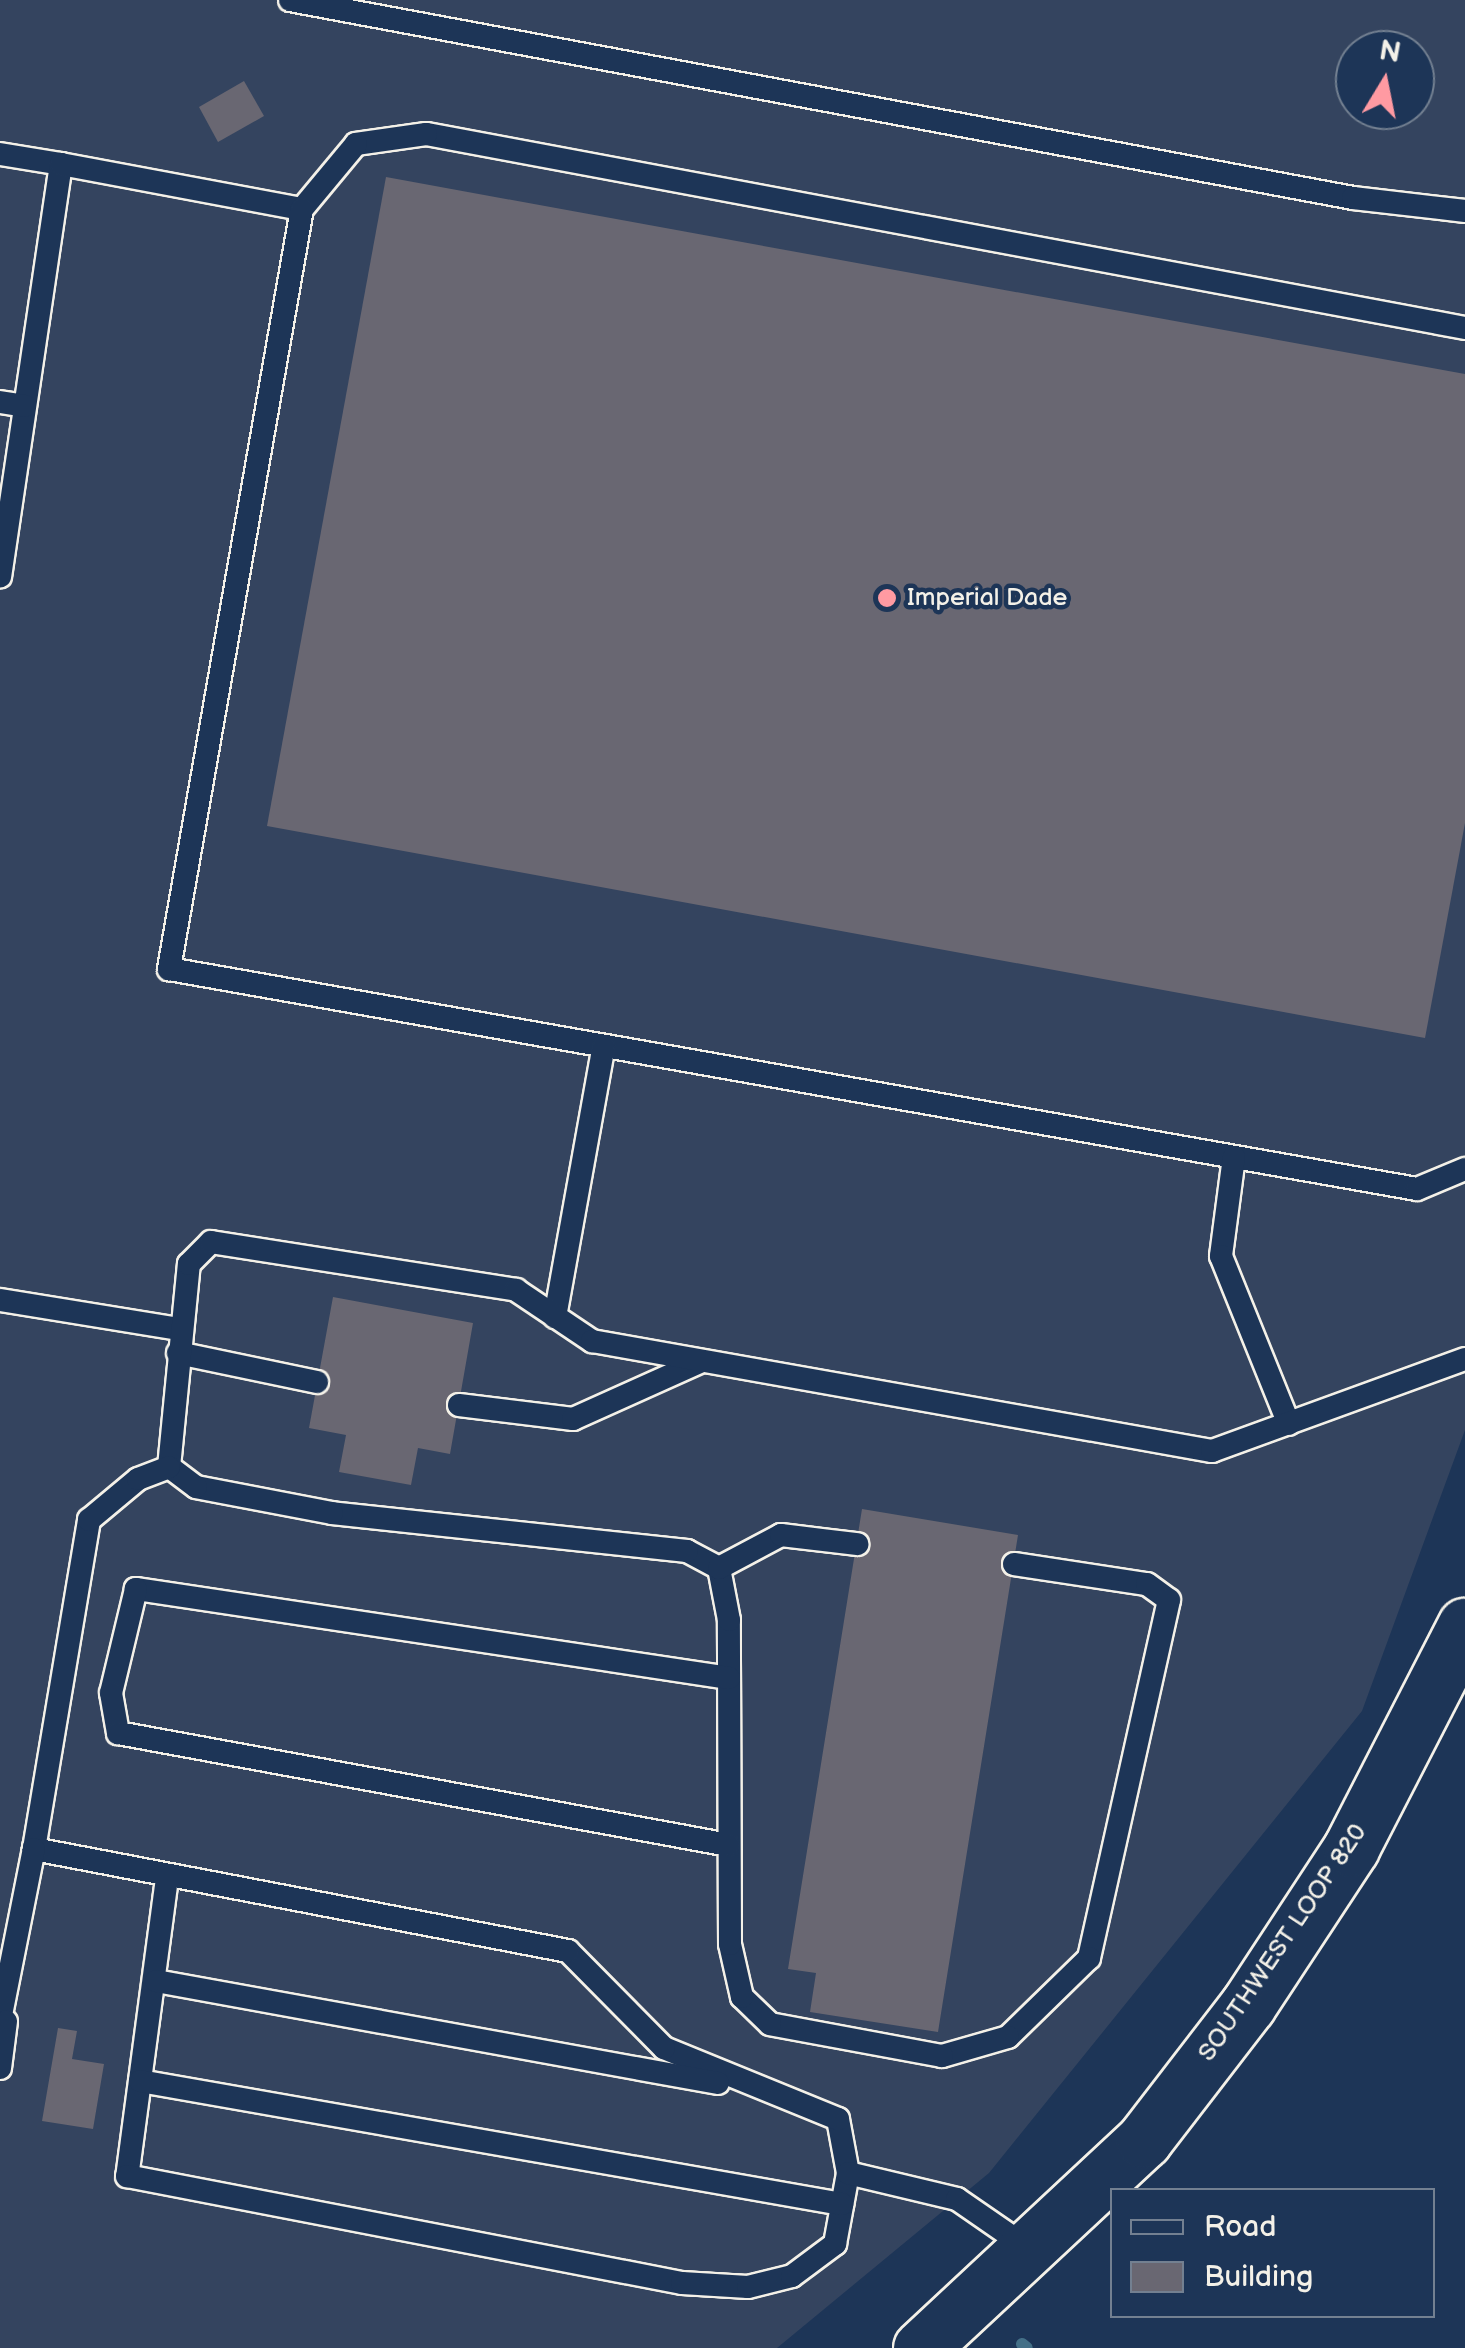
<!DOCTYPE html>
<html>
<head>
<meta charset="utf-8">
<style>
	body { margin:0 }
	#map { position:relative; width:1465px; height:2348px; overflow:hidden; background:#1d3557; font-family:"Balsamiq Sans",sans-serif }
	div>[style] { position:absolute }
	.built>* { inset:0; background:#34445f }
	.stream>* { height:12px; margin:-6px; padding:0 6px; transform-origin:6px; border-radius:6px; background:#447088 }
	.building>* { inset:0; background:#696772 }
	.roads { filter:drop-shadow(2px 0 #f4f1e8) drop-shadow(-2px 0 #f4f1e8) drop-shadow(0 2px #f4f1e8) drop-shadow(0 -2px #f4f1e8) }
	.service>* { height:22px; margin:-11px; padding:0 11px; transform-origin:11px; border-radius:11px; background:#1d3557 }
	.secondary>* { height:55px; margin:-27.5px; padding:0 27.5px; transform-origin:27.5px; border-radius:27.5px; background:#1d3557 }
	.dots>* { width:28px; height:28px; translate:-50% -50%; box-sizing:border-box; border:5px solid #1d3557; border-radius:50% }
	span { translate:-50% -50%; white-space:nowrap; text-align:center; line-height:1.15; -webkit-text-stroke:9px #1d3557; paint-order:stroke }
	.poi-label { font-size:25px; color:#f4f1e8 }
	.left { translate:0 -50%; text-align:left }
	.street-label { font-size:25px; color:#f4f1e8 }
	.legend { position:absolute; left:1110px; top:2188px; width:325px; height:130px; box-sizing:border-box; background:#1d3557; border:2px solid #738091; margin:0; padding:12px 18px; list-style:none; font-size:30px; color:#f4f1e8 }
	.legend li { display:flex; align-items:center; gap:20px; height:50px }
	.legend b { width:50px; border:2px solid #738091 }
	.north { position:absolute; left:1335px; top:30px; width:100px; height:100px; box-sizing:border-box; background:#1d3557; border:2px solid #738091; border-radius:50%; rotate:10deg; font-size:28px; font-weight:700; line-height:40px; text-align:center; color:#f4f1e8 }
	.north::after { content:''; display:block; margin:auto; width:35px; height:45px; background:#ff9aa2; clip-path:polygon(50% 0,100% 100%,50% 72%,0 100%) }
</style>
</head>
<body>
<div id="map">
	<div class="built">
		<div style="clip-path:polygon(evenodd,0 0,1465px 0,1465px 1430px,1362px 1711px,989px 2173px,777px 2348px,0 2348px,0 0,1355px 50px,1415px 50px,1415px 110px,1355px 110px,1355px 50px)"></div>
	</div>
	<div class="stream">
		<div style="left:1022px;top:2344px;width:6px;rotate:39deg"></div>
	</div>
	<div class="building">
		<div style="clip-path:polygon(244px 81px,264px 116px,218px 142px,199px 107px)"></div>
		<div style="clip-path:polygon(386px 177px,1465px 374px,1465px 823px,1425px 1038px,267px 826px)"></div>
		<div style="clip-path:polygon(333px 1297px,473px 1323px,450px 1454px,418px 1448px,411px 1485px,339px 1472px,346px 1435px,309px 1428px)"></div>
		<div style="clip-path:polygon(862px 1509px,1018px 1535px,938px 2032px,810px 2012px,816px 1973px,788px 1969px)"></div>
		<div style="clip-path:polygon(58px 2028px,77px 2031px,72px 2059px,104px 2064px,93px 2129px,42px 2121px)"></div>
	</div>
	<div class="roads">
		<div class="service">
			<div style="left:290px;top:0;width:1081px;rotate:10.55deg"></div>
			<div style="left:1353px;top:198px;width:113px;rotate:6.6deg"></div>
			<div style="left:0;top:154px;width:62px;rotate:9.3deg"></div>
			<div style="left:61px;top:164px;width:417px;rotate:98.4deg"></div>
			<div style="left:61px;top:164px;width:245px;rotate:10.6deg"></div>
			<div style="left:1465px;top:328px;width:1057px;rotate:-169.42deg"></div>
			<div style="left:426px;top:134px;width:71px;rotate:171.9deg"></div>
			<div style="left:356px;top:144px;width:85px;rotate:129.7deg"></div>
			<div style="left:302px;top:209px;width:772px;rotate:99.93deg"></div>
			<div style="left:169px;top:969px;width:1267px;rotate:10deg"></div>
			<div style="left:1417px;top:1189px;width:52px;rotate:-22.6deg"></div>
			<div style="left:0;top:402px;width:25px;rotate:9deg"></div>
			<div style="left:1234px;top:1157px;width:100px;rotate:97.5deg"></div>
			<div style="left:1221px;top:1256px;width:181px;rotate:68deg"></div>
			<div style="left:0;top:1300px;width:182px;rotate:9.2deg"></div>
			<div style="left:555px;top:1317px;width:275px;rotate:-79.8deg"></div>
			<div style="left:178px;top:1353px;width:142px;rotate:11.8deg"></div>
			<div style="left:459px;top:1405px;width:115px;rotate:7deg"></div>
			<div style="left:573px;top:1419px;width:139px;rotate:-24.2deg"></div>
			<div style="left:1014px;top:1564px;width:134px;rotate:8.6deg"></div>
			<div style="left:1147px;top:1584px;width:27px;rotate:36deg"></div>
			<div style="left:1169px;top:1600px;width:367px;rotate:102.6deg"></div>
			<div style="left:1089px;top:1958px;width:113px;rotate:135.7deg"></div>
			<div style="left:1008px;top:2037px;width:69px;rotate:163.9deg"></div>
			<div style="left:942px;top:2056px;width:175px;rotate:-169.5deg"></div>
			<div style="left:770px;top:2024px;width:39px;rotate:-136deg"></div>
			<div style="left:742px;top:1997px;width:54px;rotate:-102.8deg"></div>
			<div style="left:730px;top:1944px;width:324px;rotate:-90.2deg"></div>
			<div style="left:729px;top:1620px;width:53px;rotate:-100.9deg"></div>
			<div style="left:719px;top:1568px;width:36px;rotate:-152deg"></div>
			<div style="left:687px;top:1551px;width:357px;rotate:-173.9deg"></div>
			<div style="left:332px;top:1513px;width:138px;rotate:-169.2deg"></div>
			<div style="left:196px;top:1487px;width:34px;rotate:-143deg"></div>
			<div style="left:169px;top:1467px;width:204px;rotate:-84.4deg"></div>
			<div style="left:189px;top:1264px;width:31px;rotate:-45deg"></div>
			<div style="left:211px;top:1242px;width:309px;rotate:8.9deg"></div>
			<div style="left:516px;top:1290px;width:92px;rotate:33.9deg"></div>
			<div style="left:592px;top:1341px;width:630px;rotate:10.06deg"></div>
			<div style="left:1212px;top:1451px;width:269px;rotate:-20deg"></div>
			<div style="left:719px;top:1568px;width:70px;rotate:-28deg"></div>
			<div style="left:781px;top:1535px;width:77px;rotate:6.8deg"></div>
			<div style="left:729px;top:1678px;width:600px;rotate:-171.46deg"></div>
			<div style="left:136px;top:1589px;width:107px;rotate:103.5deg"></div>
			<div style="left:111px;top:1693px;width:41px;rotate:80.1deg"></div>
			<div style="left:118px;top:1733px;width:621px;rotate:10.39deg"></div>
			<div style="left:167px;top:1878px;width:301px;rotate:97.6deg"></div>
			<div style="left:127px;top:2176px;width:565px;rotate:10.91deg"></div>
			<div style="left:682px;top:2283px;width:66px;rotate:3.5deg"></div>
			<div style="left:748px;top:2287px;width:45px;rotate:-14deg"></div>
			<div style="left:792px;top:2276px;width:54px;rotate:-36.7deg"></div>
			<div style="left:835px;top:2244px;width:72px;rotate:-79.6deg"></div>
			<div style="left:848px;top:2173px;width:55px;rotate:-100.5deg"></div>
			<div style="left:838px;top:2119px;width:188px;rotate:-157.8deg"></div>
			<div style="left:664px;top:2048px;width:136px;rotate:-134.7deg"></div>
			<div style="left:568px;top:1951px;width:544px;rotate:-169.19deg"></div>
			<div style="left:34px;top:1849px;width:334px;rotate:-80.5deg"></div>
			<div style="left:89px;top:1520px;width:64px;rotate:-39.9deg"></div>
			<div style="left:138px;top:1479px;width:33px;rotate:-21deg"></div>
			<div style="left:156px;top:1981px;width:571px;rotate:10.29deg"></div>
			<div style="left:0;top:2020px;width:174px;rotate:-78.8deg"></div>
			<div style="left:0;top:2068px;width:47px;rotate:-82.7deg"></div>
			<div style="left:140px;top:2081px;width:713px;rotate:9.94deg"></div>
			<div style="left:848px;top:2173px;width:112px;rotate:13.4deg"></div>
			<div style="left:957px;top:2199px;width:86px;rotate:34.6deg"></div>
		</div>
		<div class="secondary">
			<div style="left:921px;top:2348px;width:305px;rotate:-43deg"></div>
			<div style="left:1144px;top:2140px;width:170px;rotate:-52.4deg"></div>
			<div style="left:1248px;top:2005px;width:188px;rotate:-56.7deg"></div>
			<div style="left:1351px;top:1848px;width:250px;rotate:-62.8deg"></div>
		</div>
	</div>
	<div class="dots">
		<div style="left:887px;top:598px;background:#ff9aa2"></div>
	</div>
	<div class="poi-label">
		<span class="left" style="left:907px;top:598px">Imperial Dade</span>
	</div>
	<div class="street-label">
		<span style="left:1283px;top:1943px;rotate:-56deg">SOUTHWEST LOOP 820</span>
	</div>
	<ul class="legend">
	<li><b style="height:12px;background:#1d3557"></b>Road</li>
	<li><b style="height:28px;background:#696772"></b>Building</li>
	</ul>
	<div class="north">N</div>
</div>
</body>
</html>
